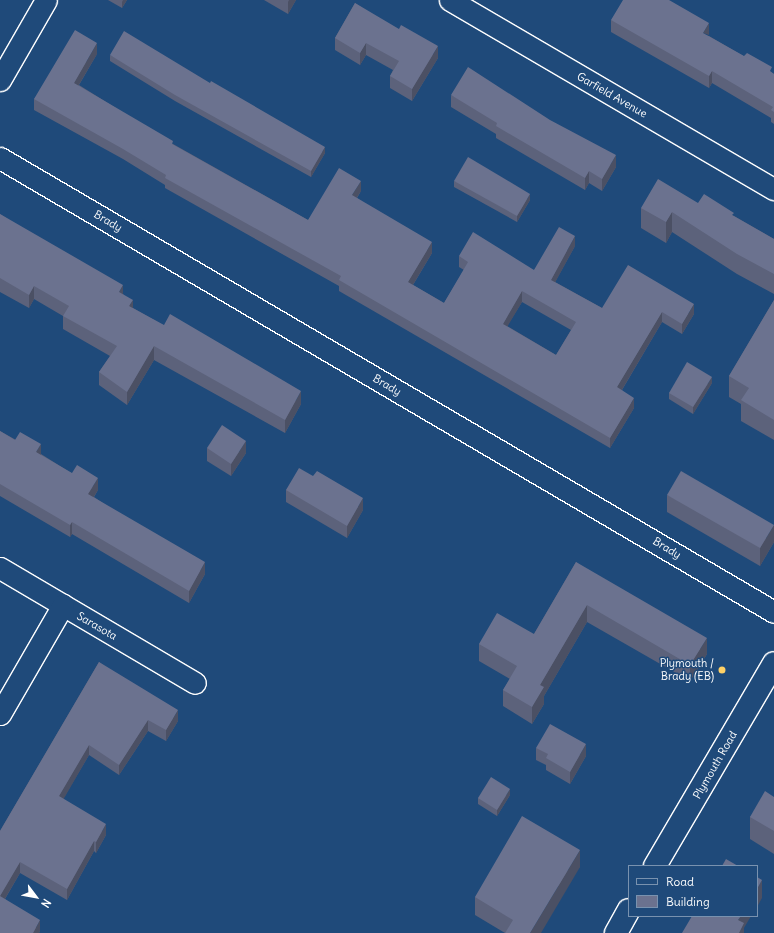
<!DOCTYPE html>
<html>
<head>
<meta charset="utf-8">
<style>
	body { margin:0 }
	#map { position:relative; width:774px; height:933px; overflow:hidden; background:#1f4a7a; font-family:Delius,sans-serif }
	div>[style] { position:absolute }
	.roads { filter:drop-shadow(1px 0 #fff) drop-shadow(-1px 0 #fff) drop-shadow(0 1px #fff) drop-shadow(0 -1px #fff) }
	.minor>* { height:21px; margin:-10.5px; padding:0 10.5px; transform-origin:10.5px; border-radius:10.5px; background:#1f4a7a }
	.secondary>* { height:22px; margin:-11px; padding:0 11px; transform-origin:11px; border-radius:11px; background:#1f4a7a }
	.wall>* { inset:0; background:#5c627b }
	.shaded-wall>* { inset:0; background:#4b5064 }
	.building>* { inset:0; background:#6b728f }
	.dots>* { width:11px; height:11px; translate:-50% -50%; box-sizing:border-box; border:2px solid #1f4a7a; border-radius:50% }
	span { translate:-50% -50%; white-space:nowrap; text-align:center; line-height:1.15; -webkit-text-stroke:3px #1f4a7a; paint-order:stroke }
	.street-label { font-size:11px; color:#fff }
	.poi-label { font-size:11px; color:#fff }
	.right { translate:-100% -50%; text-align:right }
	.legend { position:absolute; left:628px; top:865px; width:130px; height:52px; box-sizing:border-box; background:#1f4a7a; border:1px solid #7992af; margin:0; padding:5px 7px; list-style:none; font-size:12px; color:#fff }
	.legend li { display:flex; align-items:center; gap:8px; height:20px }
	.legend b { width:20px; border:1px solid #7992af }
	.north { position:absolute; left:16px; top:877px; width:40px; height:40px; -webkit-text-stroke:3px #1f4a7a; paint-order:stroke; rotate:122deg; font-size:11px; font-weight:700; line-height:16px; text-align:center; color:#fff }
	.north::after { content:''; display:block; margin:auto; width:14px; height:18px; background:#fff; clip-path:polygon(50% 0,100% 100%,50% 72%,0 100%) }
</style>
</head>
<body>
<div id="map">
	<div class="roads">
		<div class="minor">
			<div style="left:450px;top:0;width:375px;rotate:30.3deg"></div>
			<div style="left:0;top:80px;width:92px;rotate:-60.1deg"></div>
			<div style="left:0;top:158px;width:897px;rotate:30.39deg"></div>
			<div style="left:0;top:568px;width:226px;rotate:30.5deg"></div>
			<div style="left:0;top:714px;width:126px;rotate:-60deg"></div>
		</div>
		<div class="secondary">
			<div style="left:655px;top:866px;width:235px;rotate:-59.6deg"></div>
			<div style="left:616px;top:933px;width:26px;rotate:-61deg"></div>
		</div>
	</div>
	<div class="wall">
		<div style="clip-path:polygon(108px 0,127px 0,122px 8px)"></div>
		<div style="clip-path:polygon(264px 0,296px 0,288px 14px)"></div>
		<div style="clip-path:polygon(355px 3px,438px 58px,412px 101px,390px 88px,390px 76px,393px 70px,366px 55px,360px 65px,335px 50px,335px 38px)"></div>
		<div style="clip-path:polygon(611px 20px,709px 36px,774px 74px,774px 124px,771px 122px,771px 118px,712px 83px,709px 88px,611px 32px)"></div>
		<div style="clip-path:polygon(evenodd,97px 54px,79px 85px,173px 144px,308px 220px,361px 191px,357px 198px,432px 253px,413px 285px,444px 303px,464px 270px,459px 267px,459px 256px,534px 270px,575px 246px,555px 282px,602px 308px,694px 314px,682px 334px,662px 322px,622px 390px,634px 408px,610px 448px,339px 291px,339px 286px,165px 188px,165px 185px,123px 159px,34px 110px,34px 99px,97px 54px,522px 302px,571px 330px,556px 355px,507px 326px,522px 302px)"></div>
		<div style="clip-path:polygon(110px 55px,325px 153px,311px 177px,175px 101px,110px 61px)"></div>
		<div style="clip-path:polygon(451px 95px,616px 167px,602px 191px,589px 183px,585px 190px,496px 138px,496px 134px,451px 107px)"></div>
		<div style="clip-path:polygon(454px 181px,530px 200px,517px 222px,454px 187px)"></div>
		<div style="clip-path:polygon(698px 203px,734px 216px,774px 239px,774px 294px,737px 274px,672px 232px,666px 243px,641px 228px,641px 208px)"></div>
		<div style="clip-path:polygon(0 214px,123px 294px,133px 308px,301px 404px,285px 433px,154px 360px,127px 405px,99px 385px,99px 372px,110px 356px,63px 329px,63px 316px,34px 299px,29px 308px,0 292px)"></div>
		<div style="clip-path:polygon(774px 300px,774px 440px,741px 421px,741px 404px,729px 397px,729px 376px)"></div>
		<div style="clip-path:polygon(712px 383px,693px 414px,669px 399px,669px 393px)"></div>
		<div style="clip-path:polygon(0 431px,41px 454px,98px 490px,94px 497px,205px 574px,189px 603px,72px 534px,70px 537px,0 496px)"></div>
		<div style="clip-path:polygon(207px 448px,246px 453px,231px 476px,207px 461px)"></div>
		<div style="clip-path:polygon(313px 476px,363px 510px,347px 538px,286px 502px,286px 490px)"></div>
		<div style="clip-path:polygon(667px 495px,774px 542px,760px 566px,667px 512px)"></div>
		<div style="clip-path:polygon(576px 562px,707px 654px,690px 681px,587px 622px,544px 696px,544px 704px,532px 724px,503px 706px,503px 690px,510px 679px,479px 661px,479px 644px,534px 634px)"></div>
		<div style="clip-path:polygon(99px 662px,178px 721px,166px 741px,148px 731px,119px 775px,89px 755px,63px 799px,106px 835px,96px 853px,94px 851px,67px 900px,20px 873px,5px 899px,40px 931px,39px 933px,0 933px,0 831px)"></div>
		<div style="clip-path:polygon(536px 748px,586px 756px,570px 784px,546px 770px,546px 765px,536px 760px)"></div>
		<div style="clip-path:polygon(510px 795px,497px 816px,478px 804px,478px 798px)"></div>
		<div style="clip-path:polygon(774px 797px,774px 854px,750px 839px,750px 817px)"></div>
		<div style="clip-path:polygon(580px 867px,505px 933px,475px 915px,475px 897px)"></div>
	</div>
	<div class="shaded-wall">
		<div style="clip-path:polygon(123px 0,127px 0,122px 8px,122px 2px)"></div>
		<div style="clip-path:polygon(289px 0,296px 0,288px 14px,288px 2px)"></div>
		<div style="clip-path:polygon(709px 23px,709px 35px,703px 33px)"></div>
		<div style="clip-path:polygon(97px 43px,97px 54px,74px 93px,74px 83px)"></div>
		<div style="clip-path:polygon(366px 43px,366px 55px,360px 65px,360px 53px)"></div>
		<div style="clip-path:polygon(438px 46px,438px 58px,412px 101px,412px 89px)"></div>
		<div style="clip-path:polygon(712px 71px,712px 83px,709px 88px,709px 76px)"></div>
		<div style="clip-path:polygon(325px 147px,325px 153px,311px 177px,311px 171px)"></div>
		<div style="clip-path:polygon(616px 155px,616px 167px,602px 191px,602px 179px)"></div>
		<div style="clip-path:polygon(589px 171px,589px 183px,585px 190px,585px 178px)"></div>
		<div style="clip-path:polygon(361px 181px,361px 191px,352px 205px,352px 195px)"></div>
		<div style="clip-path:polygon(530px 194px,530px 200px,517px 222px,517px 216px)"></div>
		<div style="clip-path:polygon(672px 212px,672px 232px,666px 243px,666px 222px)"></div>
		<div style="clip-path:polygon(575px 236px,575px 246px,551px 290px,551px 280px)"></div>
		<div style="clip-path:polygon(432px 242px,432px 253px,408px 293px,408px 282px)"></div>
		<div style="clip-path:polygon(123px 285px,123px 298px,119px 292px)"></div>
		<div style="clip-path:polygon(34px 286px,34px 299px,29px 308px,29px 295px)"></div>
		<div style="clip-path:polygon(522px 291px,522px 302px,503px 334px,503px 324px)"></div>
		<div style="clip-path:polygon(133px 300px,133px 313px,129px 306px)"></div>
		<div style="clip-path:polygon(694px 304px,694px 314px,682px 334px,682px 324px)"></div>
		<div style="clip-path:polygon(662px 312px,662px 322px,617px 398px,617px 387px)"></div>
		<div style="clip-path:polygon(154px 346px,154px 360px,127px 405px,127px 392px)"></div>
		<div style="clip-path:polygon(712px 377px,712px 383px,693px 414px,693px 407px)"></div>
		<div style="clip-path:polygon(301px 391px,301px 404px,285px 433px,285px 420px)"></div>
		<div style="clip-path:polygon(634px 398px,634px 408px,610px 448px,610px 438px)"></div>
		<div style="clip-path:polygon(246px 441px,246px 453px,231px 476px,231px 464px)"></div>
		<div style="clip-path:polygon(41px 444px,41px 456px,36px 452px)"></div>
		<div style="clip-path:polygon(98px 478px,98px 490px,88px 506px,88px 494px)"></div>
		<div style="clip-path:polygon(363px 498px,363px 510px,347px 538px,347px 526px)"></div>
		<div style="clip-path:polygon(72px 522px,72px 534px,70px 537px,70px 525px)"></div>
		<div style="clip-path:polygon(774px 525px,774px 542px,760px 566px,760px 548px)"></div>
		<div style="clip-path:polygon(205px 562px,205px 574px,189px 603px,189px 591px)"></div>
		<div style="clip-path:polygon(587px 605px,587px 622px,544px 696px,544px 704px,532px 724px,532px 707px,540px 685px)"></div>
		<div style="clip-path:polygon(707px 638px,707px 654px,690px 681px,690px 665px)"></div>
		<div style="clip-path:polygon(178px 710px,178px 721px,166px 741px,166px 730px)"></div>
		<div style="clip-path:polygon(148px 720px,148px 731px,119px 775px,119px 765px)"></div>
		<div style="clip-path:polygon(586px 744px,586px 756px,570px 784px,570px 772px)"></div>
		<div style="clip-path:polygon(89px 745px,89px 755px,59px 807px,59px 796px)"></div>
		<div style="clip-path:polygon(510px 789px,510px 795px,497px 816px,497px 810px)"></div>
		<div style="clip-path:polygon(106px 824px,106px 835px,96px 853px,96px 842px)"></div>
		<div style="clip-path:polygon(94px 841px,94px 851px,67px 900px,67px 889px)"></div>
		<div style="clip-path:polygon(580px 850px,580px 867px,541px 933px,530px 933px)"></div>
		<div style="clip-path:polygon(20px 862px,20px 873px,0 907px,0 896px)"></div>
		<div style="clip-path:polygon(762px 880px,762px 898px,757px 907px,757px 889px)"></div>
		<div style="clip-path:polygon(741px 916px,751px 916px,744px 928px,744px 933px,738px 933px,738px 920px)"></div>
		<div style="clip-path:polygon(40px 920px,40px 931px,39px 933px,33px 933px)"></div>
	</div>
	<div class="building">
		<div style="clip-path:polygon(623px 0,669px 0,709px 23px,703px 33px,744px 56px,747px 53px,772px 67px,770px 71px,774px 74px,774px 112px,771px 110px,773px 107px,712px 71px,709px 76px,611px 20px)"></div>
		<div style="clip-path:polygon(355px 3px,399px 29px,401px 25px,438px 46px,412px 89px,390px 76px,399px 61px,366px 43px,360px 53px,335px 38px)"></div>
		<div style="clip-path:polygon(evenodd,75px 30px,97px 43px,74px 83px,173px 141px,172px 144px,308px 220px,339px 168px,361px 181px,352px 195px,432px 242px,408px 282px,444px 303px,468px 262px,459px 256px,473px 232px,534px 270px,559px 227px,575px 236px,551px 280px,602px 308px,628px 265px,694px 304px,682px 324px,662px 312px,617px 387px,634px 398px,610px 438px,339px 280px,341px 276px,165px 178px,166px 175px,123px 149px,34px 99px,75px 30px,522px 291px,576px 322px,556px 355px,503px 324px,522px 291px)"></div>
		<div style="clip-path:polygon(124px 31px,210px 83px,211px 81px,325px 147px,311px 171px,175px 95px,110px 55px)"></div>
		<div style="clip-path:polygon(468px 67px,550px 120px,616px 155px,602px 179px,589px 171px,585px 178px,496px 126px,497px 123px,451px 95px)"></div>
		<div style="clip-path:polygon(468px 157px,530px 194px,517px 216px,454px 181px)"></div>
		<div style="clip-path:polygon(658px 179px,698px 203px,704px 194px,734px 213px,732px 215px,774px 239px,774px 274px,737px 254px,672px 212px,666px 222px,641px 208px)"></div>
		<div style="clip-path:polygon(0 214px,123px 285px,119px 292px,133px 300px,129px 306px,164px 325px,170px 314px,301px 391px,285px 420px,154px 346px,127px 392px,99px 372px,117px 346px,63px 316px,69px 306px,34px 286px,29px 295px,0 278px)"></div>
		<div style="clip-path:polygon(774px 300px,774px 420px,741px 400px,749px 388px,729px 376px)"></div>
		<div style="clip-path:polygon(687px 362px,712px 377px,693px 407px,669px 393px)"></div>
		<div style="clip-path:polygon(222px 425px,246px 441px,231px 464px,207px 448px)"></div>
		<div style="clip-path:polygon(0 431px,15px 440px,20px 432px,41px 444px,36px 452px,72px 473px,77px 465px,98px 478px,88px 494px,205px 562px,189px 591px,72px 522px,70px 525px,0 484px)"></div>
		<div style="clip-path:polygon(299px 468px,313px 476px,317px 471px,363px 498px,347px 526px,286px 490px)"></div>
		<div style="clip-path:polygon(681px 471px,774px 525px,760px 548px,667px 495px)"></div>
		<div style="clip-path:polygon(576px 562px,707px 638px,690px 665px,587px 605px,540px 685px,544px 687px,532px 707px,503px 690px,517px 666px,479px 644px,497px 613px,534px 634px)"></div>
		<div style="clip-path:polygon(99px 662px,178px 710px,166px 730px,148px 720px,119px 765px,89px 745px,59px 796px,106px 824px,96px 842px,94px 841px,67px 889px,20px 862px,0 896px,40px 920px,33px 933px,0 933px,0 831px)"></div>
		<div style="clip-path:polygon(550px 724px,586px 744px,570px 772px,546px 758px,548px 754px,536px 748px)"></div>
		<div style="clip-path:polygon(491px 777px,510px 789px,497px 810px,478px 798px)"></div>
		<div style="clip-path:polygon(765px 791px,774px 797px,774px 831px,750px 817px)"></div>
		<div style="clip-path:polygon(522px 816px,580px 850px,530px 933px,505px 933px,513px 920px,475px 897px)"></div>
		<div style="clip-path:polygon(726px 859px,738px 866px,722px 866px)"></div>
		<div style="clip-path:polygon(757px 877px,762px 880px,757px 889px)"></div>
		<div style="clip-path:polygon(692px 916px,741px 916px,738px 920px,744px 923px,739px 933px,682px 933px)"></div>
	</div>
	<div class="dots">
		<div style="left:722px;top:670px;background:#ffd166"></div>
	</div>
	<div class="street-label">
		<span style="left:612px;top:95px;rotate:30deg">Garfield Avenue</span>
		<span style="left:108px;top:221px;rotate:30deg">Brady</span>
		<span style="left:387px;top:385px;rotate:30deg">Brady</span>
		<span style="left:667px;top:548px;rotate:31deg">Brady</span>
		<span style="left:97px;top:626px;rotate:30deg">Sarasota</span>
		<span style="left:715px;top:765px;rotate:-60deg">Plymouth Road</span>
	</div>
	<div class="poi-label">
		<span class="right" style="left:714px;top:670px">Plymouth /<br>Brady (EB)</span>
	</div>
	<ul class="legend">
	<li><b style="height:5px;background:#1f4a7a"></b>Road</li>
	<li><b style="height:11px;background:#6b728f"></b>Building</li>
	</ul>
	<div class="north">N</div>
</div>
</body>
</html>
